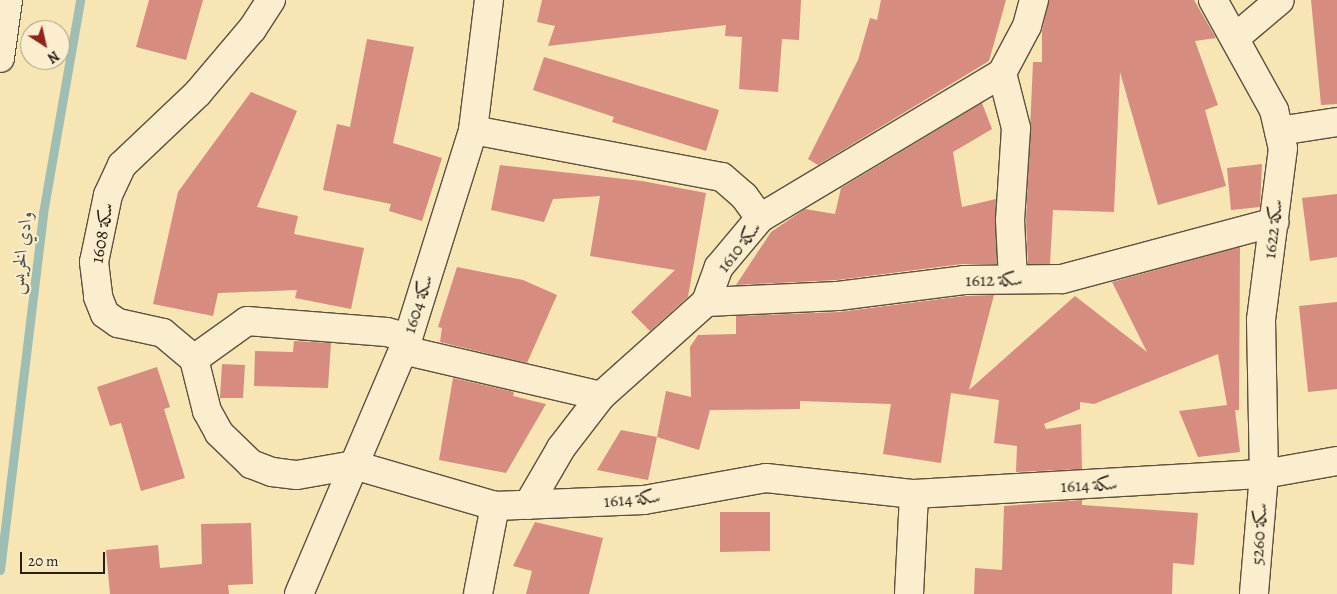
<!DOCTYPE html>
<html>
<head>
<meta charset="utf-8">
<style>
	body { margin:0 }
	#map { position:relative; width:1337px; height:594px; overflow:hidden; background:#f7e5b4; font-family:Alegreya,Amiri,serif }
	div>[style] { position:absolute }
	.stream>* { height:9px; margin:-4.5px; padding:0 4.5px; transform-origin:4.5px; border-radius:4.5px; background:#9ebeb3 }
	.building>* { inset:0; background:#d68c7f }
	.roads { filter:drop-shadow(1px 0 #5d503e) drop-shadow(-1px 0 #5d503e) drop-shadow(0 1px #5d503e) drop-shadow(0 -1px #5d503e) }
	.minor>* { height:28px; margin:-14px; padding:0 14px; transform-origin:14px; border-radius:14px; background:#faeece }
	span { translate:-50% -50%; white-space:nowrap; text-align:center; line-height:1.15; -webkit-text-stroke:4px #faeece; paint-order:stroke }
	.street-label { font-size:18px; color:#2a1e16 }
	.water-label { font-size:19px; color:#4d4e45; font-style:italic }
	.north { position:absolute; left:20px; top:20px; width:50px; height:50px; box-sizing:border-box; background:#faeece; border:1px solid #a79b84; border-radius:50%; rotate:145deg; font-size:14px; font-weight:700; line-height:20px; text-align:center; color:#2a1e16 }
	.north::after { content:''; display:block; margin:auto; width:18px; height:22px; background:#8f2418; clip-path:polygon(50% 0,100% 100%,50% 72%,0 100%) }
	.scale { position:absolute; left:20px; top:552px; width:85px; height:22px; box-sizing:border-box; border:2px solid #2a1e16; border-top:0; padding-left:6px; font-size:15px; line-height:18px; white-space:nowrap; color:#2a1e16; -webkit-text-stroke:4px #faeece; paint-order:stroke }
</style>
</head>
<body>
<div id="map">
	<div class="stream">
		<div style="left:0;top:570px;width:360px;rotate:-83.1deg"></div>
		<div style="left:43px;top:213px;width:216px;rotate:-80.1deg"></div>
	</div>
	<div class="building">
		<div style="clip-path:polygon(149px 0,203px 0,186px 60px,136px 47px)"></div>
		<div style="clip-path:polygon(542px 0,801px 0,799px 40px,782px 39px,778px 92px,739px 89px,742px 37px,725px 36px,726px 25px,548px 46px,555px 26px,537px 22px)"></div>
		<div style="clip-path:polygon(881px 0,1006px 0,989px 61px,818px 165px,808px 159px,858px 60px,870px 18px,877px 20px)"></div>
		<div style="clip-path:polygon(1049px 0,1194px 0,1216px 38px,1195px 41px,1218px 105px,1205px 110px,1226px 186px,1158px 205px,1120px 72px,1114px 212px,1053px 210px,1050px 264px,1028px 264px,1026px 220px,1033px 62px,1042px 62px,1042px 31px)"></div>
		<div style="clip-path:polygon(1311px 0,1337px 0,1337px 104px,1321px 105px)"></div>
		<div style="clip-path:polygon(367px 39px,414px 47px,393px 143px,442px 158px,422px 221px,389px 211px,391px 204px,323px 190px,337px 124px,350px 127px)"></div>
		<div style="clip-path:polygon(544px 57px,719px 110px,706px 151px,612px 122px,614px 117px,533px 90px)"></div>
		<div style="clip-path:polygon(251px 92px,297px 111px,257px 207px,298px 216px,294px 234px,364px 248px,351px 309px,295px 298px,297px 290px,218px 293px,213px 316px,153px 304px,178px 192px)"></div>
		<div style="clip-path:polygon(982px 103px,992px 129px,953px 152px,962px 207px,996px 199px,997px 264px,962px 264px,837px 280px,736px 285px,771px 232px,805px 209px,835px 214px,841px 188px)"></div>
		<div style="clip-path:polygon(1262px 164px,1260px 207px,1231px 210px,1227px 168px)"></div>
		<div style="clip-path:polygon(500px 165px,642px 181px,706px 193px,688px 297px,650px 331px,631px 312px,675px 270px,590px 256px,600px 196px,553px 199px,544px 222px,491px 210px)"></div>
		<div style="clip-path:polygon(1337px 194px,1337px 257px,1310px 261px,1302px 198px)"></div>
		<div style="clip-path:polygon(1240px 247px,1239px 410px,1235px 410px,1240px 452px,1198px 457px,1179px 411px,1227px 405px,1218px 354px,1094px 404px,1080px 402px,1080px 409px,1044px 424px,1046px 429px,1081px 424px,1082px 469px,1016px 472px,1017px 446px,994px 443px,999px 400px,951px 393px,941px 463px,883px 454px,891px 404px,800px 401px,800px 409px,710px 410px,699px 450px,657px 437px,666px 391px,691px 397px,690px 347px,698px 335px,736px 334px,736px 316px,839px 312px,965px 296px,994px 295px,969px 390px,1075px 296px,1147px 352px,1112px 282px)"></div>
		<div style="clip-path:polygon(457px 267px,523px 280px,557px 295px,527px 363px,440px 342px,442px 328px,438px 327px)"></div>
		<div style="clip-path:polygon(1337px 302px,1337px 389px,1308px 392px,1299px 306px)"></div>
		<div style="clip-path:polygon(294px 341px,331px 343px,328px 388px,254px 386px,255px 351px,293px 352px)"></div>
		<div style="clip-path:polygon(222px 364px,245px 365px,243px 398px,220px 398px)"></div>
		<div style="clip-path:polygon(157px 367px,170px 407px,164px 409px,185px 478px,141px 491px,121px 423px,110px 426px,97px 387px)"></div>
		<div style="clip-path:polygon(453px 378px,514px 392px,513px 396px,546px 404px,506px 473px,439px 460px)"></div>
		<div style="clip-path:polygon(621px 430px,657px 437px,648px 480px,597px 470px)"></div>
		<div style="clip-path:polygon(1082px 500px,1082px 505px,1198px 513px,1194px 565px,1173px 563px,1172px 594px,974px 594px,975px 568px,1002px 570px,1004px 506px)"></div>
		<div style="clip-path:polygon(720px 512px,770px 512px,770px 551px,720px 552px)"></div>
		<div style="clip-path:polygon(535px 522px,603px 538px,589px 594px,526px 594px,532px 571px,513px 566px)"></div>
		<div style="clip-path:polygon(251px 523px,253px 584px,228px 585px,229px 594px,110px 594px,106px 550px,158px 545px,160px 568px,202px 564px,201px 524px)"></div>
	</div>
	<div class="roads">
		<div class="minor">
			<div style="left:271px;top:0;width:35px;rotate:123deg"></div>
			<div style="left:252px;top:29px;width:84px;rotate:130.2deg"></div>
			<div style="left:198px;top:93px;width:105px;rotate:136.5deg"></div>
			<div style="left:122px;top:165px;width:33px;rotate:115deg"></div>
			<div style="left:108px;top:195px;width:68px;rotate:101.8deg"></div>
			<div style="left:94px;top:262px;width:35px;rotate:83deg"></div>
			<div style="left:98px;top:297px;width:18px;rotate:68deg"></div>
			<div style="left:105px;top:314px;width:16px;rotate:35deg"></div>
			<div style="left:118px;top:323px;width:46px;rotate:12.5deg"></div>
			<div style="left:163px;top:333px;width:40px;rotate:40deg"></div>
			<div style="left:194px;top:359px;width:54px;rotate:76deg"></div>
			<div style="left:207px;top:411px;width:25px;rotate:61deg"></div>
			<div style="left:219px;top:433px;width:45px;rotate:44.1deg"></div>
			<div style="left:251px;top:464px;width:22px;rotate:21deg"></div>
			<div style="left:272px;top:472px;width:25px;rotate:7deg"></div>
			<div style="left:297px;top:475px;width:58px;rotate:-10deg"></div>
			<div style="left:354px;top:465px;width:147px;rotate:16.2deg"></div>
			<div style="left:495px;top:506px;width:149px;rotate:-2.3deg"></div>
			<div style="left:644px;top:500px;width:124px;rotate:-10.2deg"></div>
			<div style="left:766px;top:478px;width:149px;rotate:6.2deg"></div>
			<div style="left:914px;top:494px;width:351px;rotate:-3.3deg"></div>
			<div style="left:1264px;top:474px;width:74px;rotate:-10.1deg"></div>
			<div style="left:1213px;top:0;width:126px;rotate:61deg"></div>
			<div style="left:1274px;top:110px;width:39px;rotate:77deg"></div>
			<div style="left:1283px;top:148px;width:173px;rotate:97.3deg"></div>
			<div style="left:1261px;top:320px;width:154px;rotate:88.9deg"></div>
			<div style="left:1264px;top:474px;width:120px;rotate:94.8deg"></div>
			<div style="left:1236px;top:37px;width:57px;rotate:-40.1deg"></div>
			<div style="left:0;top:58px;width:59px;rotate:-82.1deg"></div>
			<div style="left:1002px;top:73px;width:57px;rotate:75.7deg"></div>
			<div style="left:1016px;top:128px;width:92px;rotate:93.7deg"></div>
			<div style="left:1010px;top:220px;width:59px;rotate:87.1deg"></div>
			<div style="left:473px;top:130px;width:253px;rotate:10.7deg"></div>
			<div style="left:722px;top:177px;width:29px;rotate:41deg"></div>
			<div style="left:744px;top:196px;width:27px;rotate:54deg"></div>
			<div style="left:1279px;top:131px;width:59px;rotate:-8.8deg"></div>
			<div style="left:706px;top:302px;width:132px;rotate:-2.6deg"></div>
			<div style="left:838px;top:296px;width:127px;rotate:-7.2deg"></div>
			<div style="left:964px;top:280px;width:98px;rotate:-0.6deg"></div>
			<div style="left:1062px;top:279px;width:220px;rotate:-15deg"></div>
			<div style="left:403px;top:350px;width:203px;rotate:13.1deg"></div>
			<div style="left:194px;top:359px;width:65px;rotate:-35.6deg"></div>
			<div style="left:247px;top:321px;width:140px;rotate:4.5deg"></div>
			<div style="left:387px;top:332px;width:22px;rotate:16deg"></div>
			<div style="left:528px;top:505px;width:66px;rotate:-59.9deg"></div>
			<div style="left:561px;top:448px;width:66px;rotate:-52.4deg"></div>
			<div style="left:601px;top:396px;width:141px;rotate:-41.8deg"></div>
			<div style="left:706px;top:302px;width:37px;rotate:-70deg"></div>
			<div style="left:719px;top:267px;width:64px;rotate:-50.1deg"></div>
			<div style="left:760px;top:218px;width:282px;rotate:-30.9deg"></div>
			<div style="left:1002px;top:73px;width:53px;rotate:-62deg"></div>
			<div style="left:1027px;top:26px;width:27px;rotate:-75deg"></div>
			<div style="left:299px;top:594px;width:278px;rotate:-66.9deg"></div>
			<div style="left:408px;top:338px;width:218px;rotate:-72.6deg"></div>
			<div style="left:473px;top:130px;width:131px;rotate:-83deg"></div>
			<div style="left:478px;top:594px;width:90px;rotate:-79.1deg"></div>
			<div style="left:909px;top:594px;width:100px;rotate:-87.1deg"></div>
		</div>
	</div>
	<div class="street-label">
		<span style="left:1273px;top:229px;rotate:-83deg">سكة 1622</span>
		<span style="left:102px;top:233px;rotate:-80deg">سكة 1608</span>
		<span style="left:739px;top:247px;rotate:-52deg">سكة 1610</span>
		<span style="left:994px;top:280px;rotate:-1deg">سكة 1612</span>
		<span style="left:418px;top:304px;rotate:-72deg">سكة 1604</span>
		<span style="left:1089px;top:485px;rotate:-3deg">سكة 1614</span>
		<span style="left:632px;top:499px;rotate:-5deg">سكة 1614</span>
		<span style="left:1259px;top:534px;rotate:-86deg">سكة 5260</span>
	</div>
	<div class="water-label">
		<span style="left:22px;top:253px;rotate:-83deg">وادي الخريس</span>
	</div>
	<div class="north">N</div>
	<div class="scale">20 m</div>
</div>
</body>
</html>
